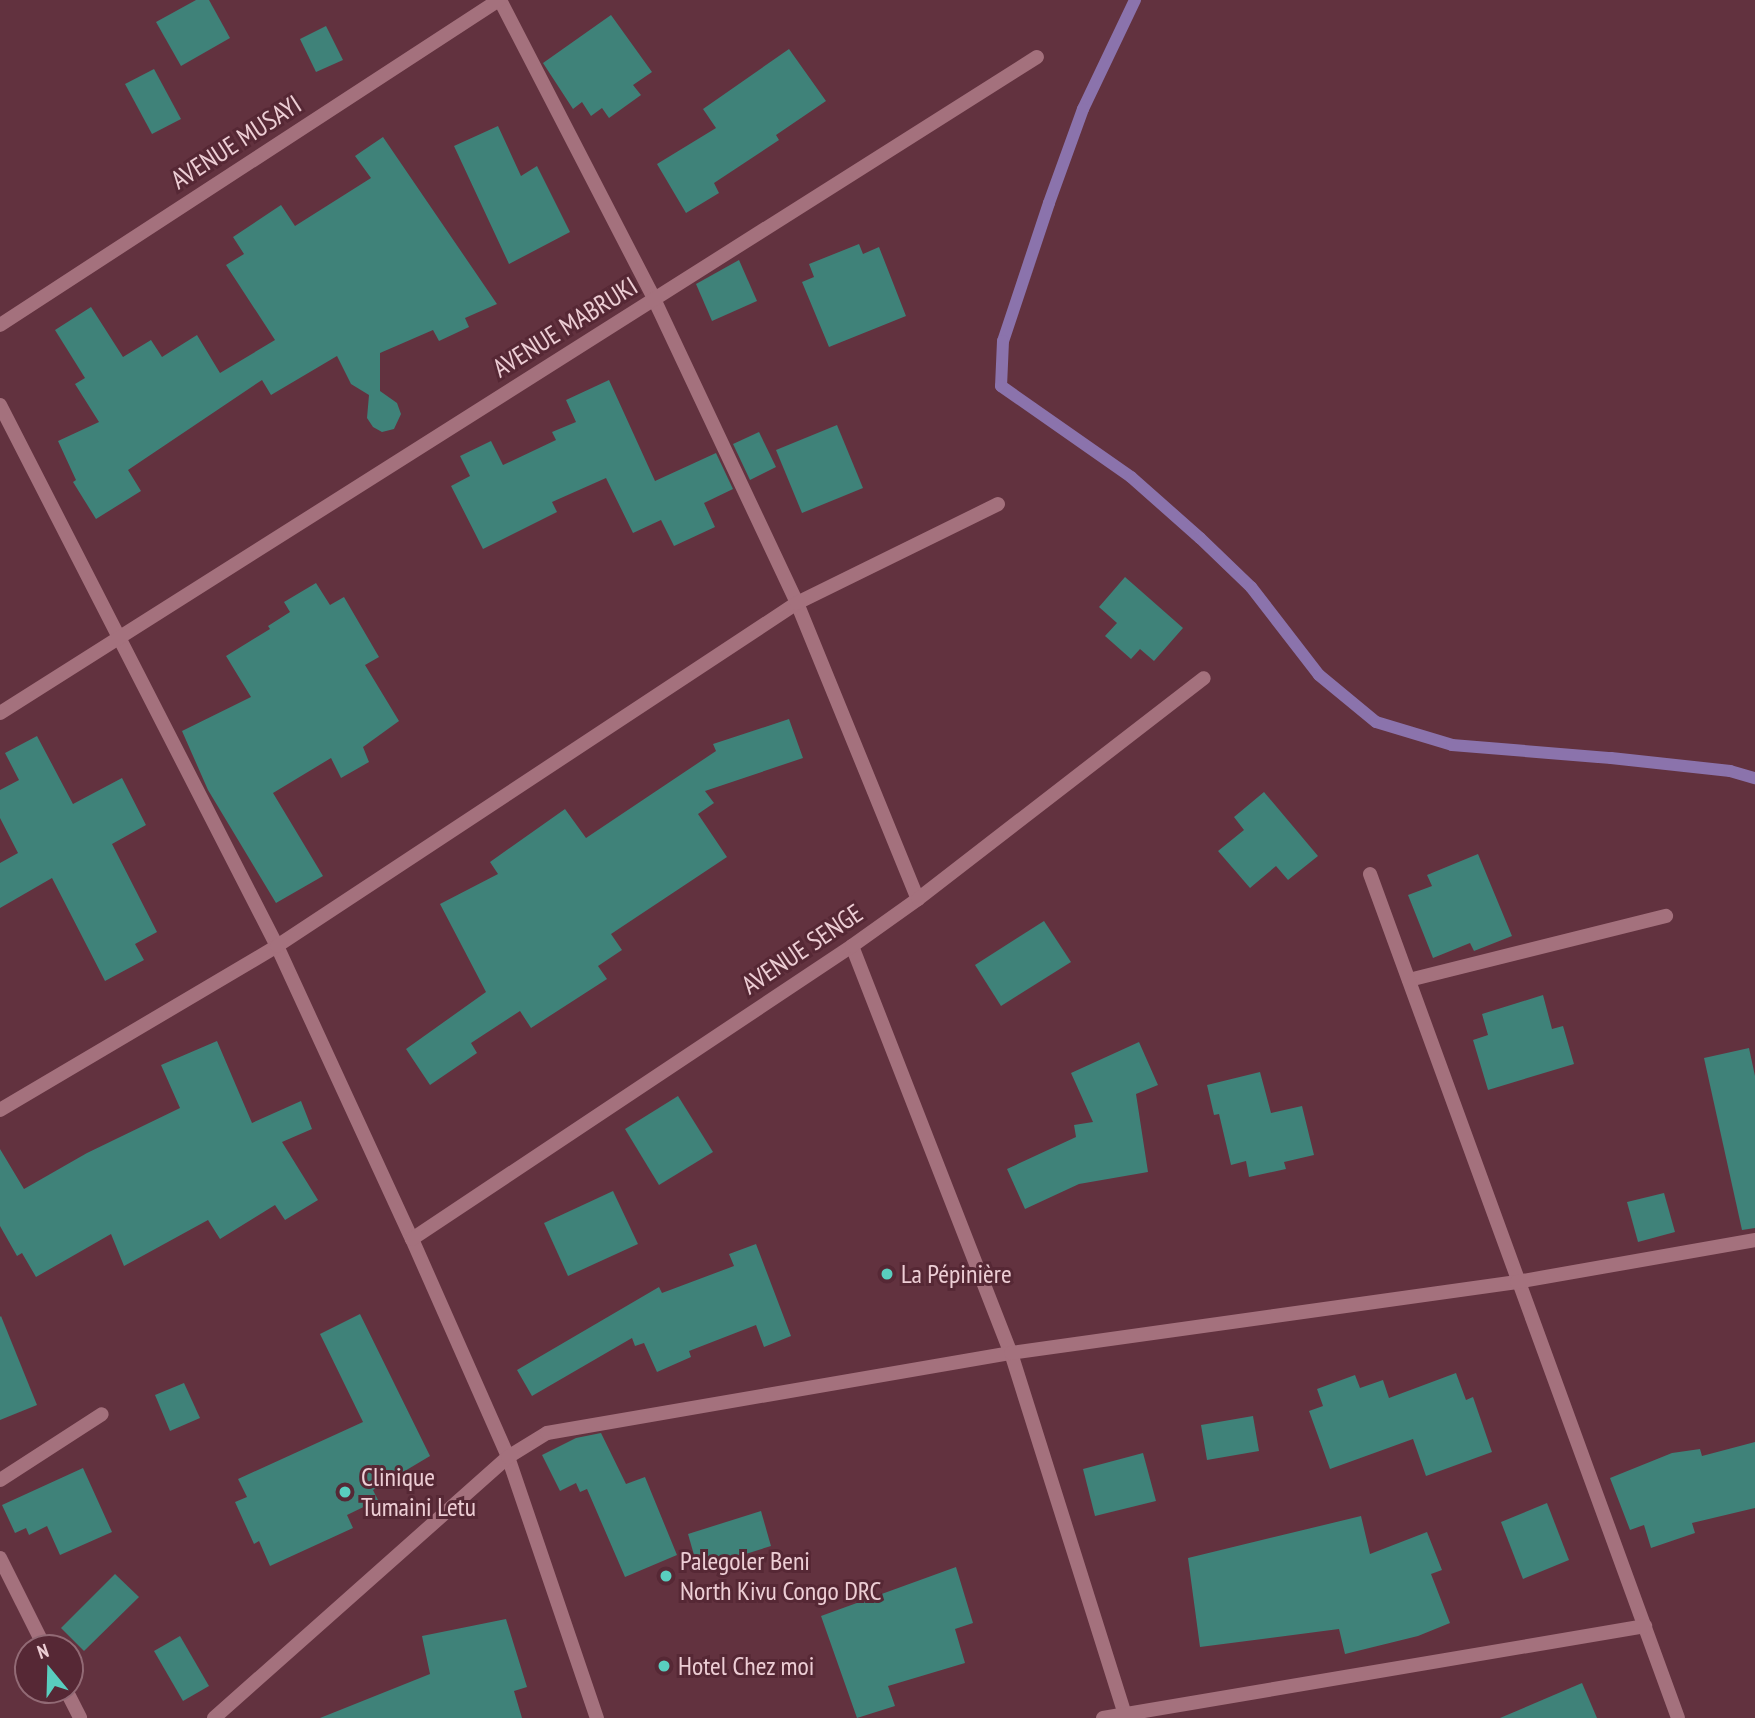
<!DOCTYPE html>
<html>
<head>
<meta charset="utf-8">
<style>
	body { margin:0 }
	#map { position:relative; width:1755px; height:1718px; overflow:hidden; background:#62323f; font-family:"PT Sans Narrow",sans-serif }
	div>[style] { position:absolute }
	.stream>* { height:12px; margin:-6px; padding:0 6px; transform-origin:6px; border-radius:6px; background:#8b73ac }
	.building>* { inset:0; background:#3f8279 }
	.service>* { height:14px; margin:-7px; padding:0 7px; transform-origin:7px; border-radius:7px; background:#a4717d }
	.minor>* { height:14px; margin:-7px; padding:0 7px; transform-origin:7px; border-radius:7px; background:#a4717d }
	.dots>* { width:19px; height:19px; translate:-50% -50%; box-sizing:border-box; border:4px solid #562835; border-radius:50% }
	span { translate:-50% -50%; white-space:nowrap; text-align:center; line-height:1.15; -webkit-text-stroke:6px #562835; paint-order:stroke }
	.street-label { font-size:26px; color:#edced5 }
	.poi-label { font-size:26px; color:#edced5 }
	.left { translate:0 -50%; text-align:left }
	.north { position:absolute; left:14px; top:1634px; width:70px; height:70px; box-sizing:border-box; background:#562835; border:2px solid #926a75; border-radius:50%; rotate:341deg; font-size:19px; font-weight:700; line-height:28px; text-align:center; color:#edced5 }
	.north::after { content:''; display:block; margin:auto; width:24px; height:32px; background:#59cebf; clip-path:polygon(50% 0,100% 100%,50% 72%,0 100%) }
</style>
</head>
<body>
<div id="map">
	<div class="stream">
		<div style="left:1135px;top:0;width:121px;rotate:115.5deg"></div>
		<div style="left:1083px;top:109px;width:100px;rotate:109.9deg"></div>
		<div style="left:1049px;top:203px;width:145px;rotate:108.4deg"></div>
		<div style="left:1003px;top:341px;width:45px;rotate:92.5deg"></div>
		<div style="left:1001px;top:386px;width:159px;rotate:35deg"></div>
		<div style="left:1131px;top:477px;width:92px;rotate:41.5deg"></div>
		<div style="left:1200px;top:538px;width:71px;rotate:43.9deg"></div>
		<div style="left:1251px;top:587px;width:111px;rotate:52.3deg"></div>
		<div style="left:1319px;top:675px;width:74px;rotate:39.5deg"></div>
		<div style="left:1376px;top:722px;width:79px;rotate:16.8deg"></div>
		<div style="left:1452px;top:745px;width:160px;rotate:4.7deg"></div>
		<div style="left:1611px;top:758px;width:120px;rotate:6.2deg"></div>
		<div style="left:1730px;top:771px;width:26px;rotate:16deg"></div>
	</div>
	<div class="building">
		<div style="clip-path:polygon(196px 0,209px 0,230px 38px,181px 66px,156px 22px)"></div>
		<div style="clip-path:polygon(611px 15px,652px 72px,633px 85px,641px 95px,609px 118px,602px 108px,591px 116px,582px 102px,573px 109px,543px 63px)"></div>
		<div style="clip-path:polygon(326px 26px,343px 60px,316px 72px,300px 39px)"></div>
		<div style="clip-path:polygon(789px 49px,826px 101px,776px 135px,779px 140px,714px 183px,719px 193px,686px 213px,657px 164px,716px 128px,703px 109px)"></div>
		<div style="clip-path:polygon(154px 69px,181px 119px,152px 134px,125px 84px)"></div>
		<div style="clip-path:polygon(498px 126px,521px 176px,537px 166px,570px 232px,509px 264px,454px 146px)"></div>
		<div style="clip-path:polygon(383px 137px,497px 304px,465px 318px,469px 327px,439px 341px,433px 330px,380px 353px,380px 391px,397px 403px,401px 414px,394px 429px,382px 432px,373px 427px,367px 418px,369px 395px,351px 384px,337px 356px,271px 395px,262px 380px,128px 470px,141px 491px,96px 519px,73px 482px,76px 480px,58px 441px,99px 422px,75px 384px,85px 378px,55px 330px,91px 307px,123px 357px,151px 340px,162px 357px,197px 335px,220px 373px,275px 340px,226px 265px,244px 254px,233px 237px,281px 205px,295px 226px,371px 178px,355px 156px)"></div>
		<div style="clip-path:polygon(859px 244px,863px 254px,879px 247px,906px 316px,829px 347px,802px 282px,814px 277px,809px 264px)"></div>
		<div style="clip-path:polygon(739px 260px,757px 301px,712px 321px,696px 284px)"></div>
		<div style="clip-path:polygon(609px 380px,655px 481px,716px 453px,733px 489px,704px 503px,715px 527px,674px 546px,661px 520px,633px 533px,606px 478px,552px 502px,557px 512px,483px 549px,451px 486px,470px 476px,460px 456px,491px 441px,503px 465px,556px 440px,552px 432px,576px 422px,566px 400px)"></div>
		<div style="clip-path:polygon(837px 425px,863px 488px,802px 513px,776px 450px)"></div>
		<div style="clip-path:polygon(759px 432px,776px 467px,750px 480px,733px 444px)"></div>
		<div style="clip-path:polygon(1125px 577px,1183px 628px,1154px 661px,1140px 649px,1131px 659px,1105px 636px,1117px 623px,1099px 607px)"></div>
		<div style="clip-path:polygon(316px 583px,330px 605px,344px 597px,379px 657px,365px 665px,399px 721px,363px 747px,369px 762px,341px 778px,331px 758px,273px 793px,323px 876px,276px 903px,208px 790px,182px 731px,251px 697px,226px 656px,270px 629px,268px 626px,290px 612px,284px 602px)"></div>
		<div style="clip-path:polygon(789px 719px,803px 758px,705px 791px,714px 803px,698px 814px,727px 857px,611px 934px,622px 950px,598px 966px,607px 979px,531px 1028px,520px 1011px,471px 1043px,477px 1053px,430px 1085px,406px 1049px,486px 992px,440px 904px,498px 874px,490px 862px,565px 809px,586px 838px,716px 751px,713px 744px)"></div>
		<div style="clip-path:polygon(37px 736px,73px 804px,122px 778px,146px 825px,112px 844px,157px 932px,135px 944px,144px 960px,105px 981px,52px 878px,0 908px,0 863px,18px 853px,0 818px,0 790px,19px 780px,5px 753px)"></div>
		<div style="clip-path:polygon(1264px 792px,1318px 856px,1288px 880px,1276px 866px,1250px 888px,1218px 851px,1244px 830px,1234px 817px)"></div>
		<div style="clip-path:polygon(1478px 854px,1512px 936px,1474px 951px,1470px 943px,1433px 958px,1408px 895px,1432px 886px,1427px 875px)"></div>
		<div style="clip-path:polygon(1044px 921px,1071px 962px,1001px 1006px,975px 965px)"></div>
		<div style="clip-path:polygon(1543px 995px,1552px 1029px,1563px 1026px,1574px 1064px,1488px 1090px,1473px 1040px,1488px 1035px,1482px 1014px)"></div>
		<div style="clip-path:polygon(217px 1041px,252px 1123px,301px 1101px,312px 1129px,282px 1142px,318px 1200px,285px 1220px,275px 1205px,220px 1239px,208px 1220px,124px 1266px,111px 1234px,36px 1277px,22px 1253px,17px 1256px,0 1226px,0 1149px,24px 1189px,87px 1153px,180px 1108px,161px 1065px)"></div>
		<div style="clip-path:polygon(1139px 1042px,1158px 1085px,1136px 1094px,1148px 1172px,1079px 1184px,1025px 1209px,1007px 1169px,1076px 1137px,1074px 1125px,1093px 1122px,1071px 1073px)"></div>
		<div style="clip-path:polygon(1749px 1048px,1755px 1076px,1755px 1228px,1742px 1230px,1704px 1058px)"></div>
		<div style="clip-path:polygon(1260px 1072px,1271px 1113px,1302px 1106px,1314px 1155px,1284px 1162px,1286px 1169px,1249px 1177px,1246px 1161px,1231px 1165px,1219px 1114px,1214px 1115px,1207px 1085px)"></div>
		<div style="clip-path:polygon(678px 1096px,713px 1152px,659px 1185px,625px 1129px)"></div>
		<div style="clip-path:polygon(613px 1191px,638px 1244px,568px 1276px,544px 1223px)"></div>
		<div style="clip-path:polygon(1664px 1193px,1675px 1232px,1638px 1242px,1627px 1202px)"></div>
		<div style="clip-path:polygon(756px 1244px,791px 1336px,764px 1347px,756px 1325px,689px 1351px,691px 1357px,657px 1372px,644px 1343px,635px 1346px,632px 1338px,532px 1396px,517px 1370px,659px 1287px,662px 1293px,734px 1266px,729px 1254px)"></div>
		<div style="clip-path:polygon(360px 1314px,430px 1456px,373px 1490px,378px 1500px,347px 1515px,353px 1528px,270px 1566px,259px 1541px,254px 1544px,235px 1502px,247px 1497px,238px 1479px,363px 1422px,320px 1334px)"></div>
		<div style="clip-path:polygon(1px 1316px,37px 1405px,0 1420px,0 1317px)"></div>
		<div style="clip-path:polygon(1456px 1373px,1466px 1400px,1473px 1397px,1492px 1452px,1426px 1476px,1413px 1439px,1330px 1469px,1309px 1411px,1323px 1406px,1317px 1389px,1355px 1375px,1360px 1388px,1383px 1380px,1389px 1398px)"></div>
		<div style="clip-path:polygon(184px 1383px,200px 1418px,170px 1431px,155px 1395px)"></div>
		<div style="clip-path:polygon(1253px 1416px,1259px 1451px,1207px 1460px,1201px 1425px)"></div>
		<div style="clip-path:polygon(601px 1433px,626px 1484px,645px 1477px,677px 1555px,625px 1577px,587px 1489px,580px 1492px,576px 1483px,560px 1491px,542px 1455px,576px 1438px)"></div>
		<div style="clip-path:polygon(1755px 1442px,1755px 1508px,1692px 1523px,1695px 1533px,1651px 1548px,1644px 1525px,1630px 1530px,1610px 1478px,1672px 1453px,1700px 1449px,1702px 1456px)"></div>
		<div style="clip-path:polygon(1143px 1453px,1156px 1501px,1095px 1516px,1083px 1469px)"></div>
		<div style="clip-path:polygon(83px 1468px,112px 1532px,60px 1555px,47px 1526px,29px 1535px,26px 1528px,15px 1533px,2px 1505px)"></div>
		<div style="clip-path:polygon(1547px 1503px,1569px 1560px,1523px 1579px,1501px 1522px)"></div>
		<div style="clip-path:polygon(761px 1511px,771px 1546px,698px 1569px,688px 1534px)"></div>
		<div style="clip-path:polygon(1361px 1516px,1370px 1554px,1427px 1532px,1442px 1570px,1431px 1574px,1450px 1623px,1418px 1636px,1345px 1654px,1339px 1629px,1200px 1647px,1188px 1558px)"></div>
		<div style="clip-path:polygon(956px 1567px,973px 1623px,955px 1629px,965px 1663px,888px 1686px,895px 1706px,857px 1718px,821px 1616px)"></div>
		<div style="clip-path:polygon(115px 1574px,139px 1597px,84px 1651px,61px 1628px)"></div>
		<div style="clip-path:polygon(506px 1619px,527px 1687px,514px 1691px,522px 1718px,320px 1718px,430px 1674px,422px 1636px)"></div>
		<div style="clip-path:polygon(180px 1636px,209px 1686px,183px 1701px,154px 1651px)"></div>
		<div style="clip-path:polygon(1582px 1683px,1597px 1718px,1500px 1718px)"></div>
	</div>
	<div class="service">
		<div style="left:1409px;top:980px;width:265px;rotate:-14deg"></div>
		<div style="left:0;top:1480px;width:121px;rotate:-32.9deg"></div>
	</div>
	<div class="minor">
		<div style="left:500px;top:0;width:336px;rotate:62.7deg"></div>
		<div style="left:654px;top:299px;width:336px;rotate:64.8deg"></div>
		<div style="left:797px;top:603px;width:320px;rotate:67.8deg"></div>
		<div style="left:0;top:325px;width:596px;rotate:-33.08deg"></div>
		<div style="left:0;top:405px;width:608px;rotate:62.89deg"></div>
		<div style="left:277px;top:946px;width:323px;rotate:65.3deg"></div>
		<div style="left:412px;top:1239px;width:238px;rotate:66.2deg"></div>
		<div style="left:508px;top:1457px;width:276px;rotate:71.2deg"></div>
		<div style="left:0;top:713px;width:1227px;rotate:-32.32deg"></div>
		<div style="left:1370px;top:874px;width:898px;rotate:69.95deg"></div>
		<div style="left:852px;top:946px;width:437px;rotate:68.7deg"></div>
		<div style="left:1011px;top:1353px;width:383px;rotate:72.5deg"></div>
		<div style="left:0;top:1110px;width:322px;rotate:-30.6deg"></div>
		<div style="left:277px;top:946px;width:623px;rotate:-33.41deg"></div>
		<div style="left:797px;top:603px;width:224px;rotate:-26.2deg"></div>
		<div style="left:412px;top:1239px;width:529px;rotate:-33.66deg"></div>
		<div style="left:852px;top:946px;width:81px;rotate:-35.5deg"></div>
		<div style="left:918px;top:899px;width:361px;rotate:-37.7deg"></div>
		<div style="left:0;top:1558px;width:101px;rotate:63.4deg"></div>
		<div style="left:66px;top:1690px;width:31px;rotate:63deg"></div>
		<div style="left:214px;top:1718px;width:393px;rotate:-41.6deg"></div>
		<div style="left:508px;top:1457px;width:46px;rotate:-31.6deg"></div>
		<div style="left:547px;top:1433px;width:471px;rotate:-9.8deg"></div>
		<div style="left:1011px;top:1353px;width:511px;rotate:-7.99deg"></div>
		<div style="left:1517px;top:1282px;width:242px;rotate:-10deg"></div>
		<div style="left:1103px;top:1718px;width:550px;rotate:-9.63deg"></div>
	</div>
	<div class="dots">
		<div style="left:887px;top:1274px;background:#59cebf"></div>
		<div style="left:345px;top:1492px;background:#59cebf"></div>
		<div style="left:666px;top:1576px;background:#59cebf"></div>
		<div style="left:664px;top:1666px;background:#59cebf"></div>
	</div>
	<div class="street-label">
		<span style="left:236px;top:142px;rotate:-33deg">AVENUE MUSAYI</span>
		<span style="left:565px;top:327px;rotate:-32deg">AVENUE MABRUKI</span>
		<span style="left:802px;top:949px;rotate:-34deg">AVENUE SENGE</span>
	</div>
	<div class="poi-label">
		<span class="left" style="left:901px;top:1274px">La Pépinière</span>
		<span class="left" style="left:361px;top:1492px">Clinique<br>Tumaini Letu</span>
		<span class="left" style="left:680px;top:1576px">Palegoler Beni<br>North Kivu Congo DRC</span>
		<span class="left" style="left:678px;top:1666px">Hotel Chez moi</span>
	</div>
	<div class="north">N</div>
</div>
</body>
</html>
